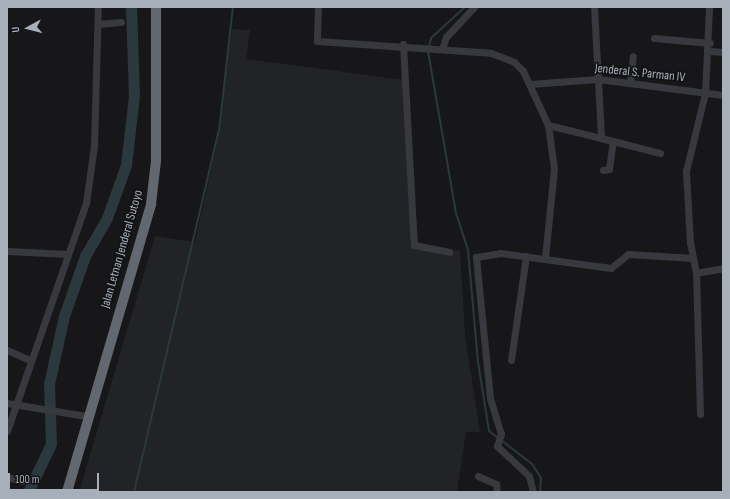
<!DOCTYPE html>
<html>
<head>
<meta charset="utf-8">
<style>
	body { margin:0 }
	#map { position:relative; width:730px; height:499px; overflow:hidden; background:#171719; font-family:"Sofia Sans Condensed",sans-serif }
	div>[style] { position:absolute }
	.built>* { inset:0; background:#222326 }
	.stream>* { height:2px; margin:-1px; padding:0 1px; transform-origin:1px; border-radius:1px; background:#2b383e }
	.river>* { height:11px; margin:-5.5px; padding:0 5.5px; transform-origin:5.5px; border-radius:5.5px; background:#2b383e }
	.minor>* { height:7px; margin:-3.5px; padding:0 3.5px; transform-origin:3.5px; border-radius:3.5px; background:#37393e }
	.highway>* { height:10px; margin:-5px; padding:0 5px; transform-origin:5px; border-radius:5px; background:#636870 }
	span { translate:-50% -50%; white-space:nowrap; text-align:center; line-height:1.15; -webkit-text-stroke:3.5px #121214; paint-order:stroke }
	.street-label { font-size:13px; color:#a7afba }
	.frame { position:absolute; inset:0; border:8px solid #a7afba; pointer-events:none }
	.north { position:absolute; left:8px; top:8px; width:40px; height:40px; -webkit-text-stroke:3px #121214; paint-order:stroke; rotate:263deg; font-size:11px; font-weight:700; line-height:16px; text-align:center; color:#a7afba }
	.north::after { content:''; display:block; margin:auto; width:14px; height:18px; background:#a7afba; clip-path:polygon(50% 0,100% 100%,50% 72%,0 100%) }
	.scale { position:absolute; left:8px; top:473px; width:91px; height:18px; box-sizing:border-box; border:2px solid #a7afba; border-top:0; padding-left:5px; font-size:12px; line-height:14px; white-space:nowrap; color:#a7afba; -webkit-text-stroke:3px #121214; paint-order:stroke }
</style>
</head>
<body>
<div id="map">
	<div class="built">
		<div style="clip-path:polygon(232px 29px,250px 30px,246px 59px,404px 80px,412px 246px,460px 251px,465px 335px,480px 432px,466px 432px,457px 492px,79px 492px,155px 236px,195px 242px,216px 148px)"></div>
	</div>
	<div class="stream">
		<div style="left:429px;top:47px;width:9px;rotate:-77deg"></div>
		<div style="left:431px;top:38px;width:46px;rotate:-42.4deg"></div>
		<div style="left:428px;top:51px;width:164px;rotate:80.2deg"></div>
		<div style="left:456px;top:213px;width:39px;rotate:72deg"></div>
		<div style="left:468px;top:250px;width:112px;rotate:84.9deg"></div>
		<div style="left:478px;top:362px;width:70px;rotate:80.9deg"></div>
		<div style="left:489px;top:431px;width:54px;rotate:37.5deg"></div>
		<div style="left:532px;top:464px;width:17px;rotate:57deg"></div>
		<div style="left:541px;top:478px;width:14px;rotate:94deg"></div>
		<div style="left:134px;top:492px;width:371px;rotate:-76.8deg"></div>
		<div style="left:219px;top:131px;width:125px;rotate:-83.6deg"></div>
	</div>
	<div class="river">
		<div style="left:28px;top:492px;width:53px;rotate:-64.4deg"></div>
		<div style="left:51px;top:444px;width:60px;rotate:-91.9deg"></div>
		<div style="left:49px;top:384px;width:70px;rotate:-77.6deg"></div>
		<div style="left:64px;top:316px;width:64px;rotate:-70.7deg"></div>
		<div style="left:85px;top:256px;width:44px;rotate:-59.9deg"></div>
		<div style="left:107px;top:218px;width:56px;rotate:-70.3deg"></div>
		<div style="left:126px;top:165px;width:69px;rotate:-83.4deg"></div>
		<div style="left:134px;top:96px;width:89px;rotate:-91.9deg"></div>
	</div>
	<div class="minor">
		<div style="left:318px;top:7px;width:34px;rotate:92deg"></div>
		<div style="left:317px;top:41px;width:174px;rotate:3.9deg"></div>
		<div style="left:491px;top:53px;width:25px;rotate:21deg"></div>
		<div style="left:514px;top:62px;width:13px;rotate:45deg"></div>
		<div style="left:523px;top:71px;width:60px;rotate:65.2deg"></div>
		<div style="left:548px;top:125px;width:44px;rotate:82.2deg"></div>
		<div style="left:554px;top:169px;width:89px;rotate:95.8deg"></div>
		<div style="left:594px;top:7px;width:131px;rotate:86.9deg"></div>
		<div style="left:601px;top:138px;width:61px;rotate:14.3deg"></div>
		<div style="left:98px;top:24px;width:23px;rotate:-5deg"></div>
		<div style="left:654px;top:38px;width:56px;rotate:5.1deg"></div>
		<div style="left:403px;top:44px;width:201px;rotate:86.9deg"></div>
		<div style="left:414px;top:245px;width:36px;rotate:11deg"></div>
		<div style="left:442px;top:49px;width:13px;rotate:-72deg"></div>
		<div style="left:446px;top:37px;width:41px;rotate:-47deg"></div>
		<div style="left:710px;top:51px;width:13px;rotate:4deg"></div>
		<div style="left:630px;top:83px;width:27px;rotate:-84deg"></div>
		<div style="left:530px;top:84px;width:68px;rotate:-4.2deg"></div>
		<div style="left:598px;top:79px;width:126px;rotate:7.3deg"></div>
		<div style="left:548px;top:125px;width:55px;rotate:13.8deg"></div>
		<div style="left:603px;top:170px;width:6px;rotate:-9deg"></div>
		<div style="left:609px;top:169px;width:28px;rotate:-82deg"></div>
		<div style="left:7px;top:251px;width:61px;rotate:2.8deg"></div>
		<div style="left:696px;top:273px;width:27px;rotate:-10deg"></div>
		<div style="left:7px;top:350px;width:24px;rotate:24deg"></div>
		<div style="left:511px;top:360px;width:105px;rotate:-81.8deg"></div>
		<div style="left:7px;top:403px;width:80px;rotate:9.3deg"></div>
		<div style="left:700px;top:414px;width:141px;rotate:-91.6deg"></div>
		<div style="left:696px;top:273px;width:31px;rotate:-101deg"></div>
		<div style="left:690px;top:243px;width:72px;rotate:-93.2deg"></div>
		<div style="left:686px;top:171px;width:80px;rotate:-76.3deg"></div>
		<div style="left:705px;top:93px;width:86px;rotate:-87.3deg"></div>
		<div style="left:7px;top:431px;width:241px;rotate:-70.9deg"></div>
		<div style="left:86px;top:203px;width:58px;rotate:-82deg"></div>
		<div style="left:94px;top:146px;width:139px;rotate:-88.4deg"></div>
		<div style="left:478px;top:476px;width:20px;rotate:24deg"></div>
		<div style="left:496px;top:484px;width:8px;rotate:83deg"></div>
		<div style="left:7px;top:477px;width:16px;rotate:14deg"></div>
		<div style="left:533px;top:492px;width:16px;rotate:-104deg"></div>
		<div style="left:529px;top:476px;width:44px;rotate:-136.8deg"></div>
		<div style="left:497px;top:446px;width:13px;rotate:-72deg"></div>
		<div style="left:501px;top:434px;width:38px;rotate:-107deg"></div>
		<div style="left:490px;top:398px;width:142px;rotate:-95.7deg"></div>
		<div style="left:476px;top:257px;width:24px;rotate:-9deg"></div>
		<div style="left:500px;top:253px;width:112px;rotate:7.7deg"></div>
		<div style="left:611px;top:268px;width:22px;rotate:-39deg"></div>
		<div style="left:628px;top:254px;width:65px;rotate:3.5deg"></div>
	</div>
	<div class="highway">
		<div style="left:67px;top:492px;width:300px;rotate:-73.7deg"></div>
		<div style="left:151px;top:204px;width:43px;rotate:-83.4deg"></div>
		<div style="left:156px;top:161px;width:154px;rotate:-90deg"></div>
	</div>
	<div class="street-label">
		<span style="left:640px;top:73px;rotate:6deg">Jenderal S. Parman IV</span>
		<span style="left:122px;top:249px;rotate:-74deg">Jalan Letnan Jenderal Sutoyo</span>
	</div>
	<div class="frame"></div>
	<div class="north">U</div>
	<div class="scale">100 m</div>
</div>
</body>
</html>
